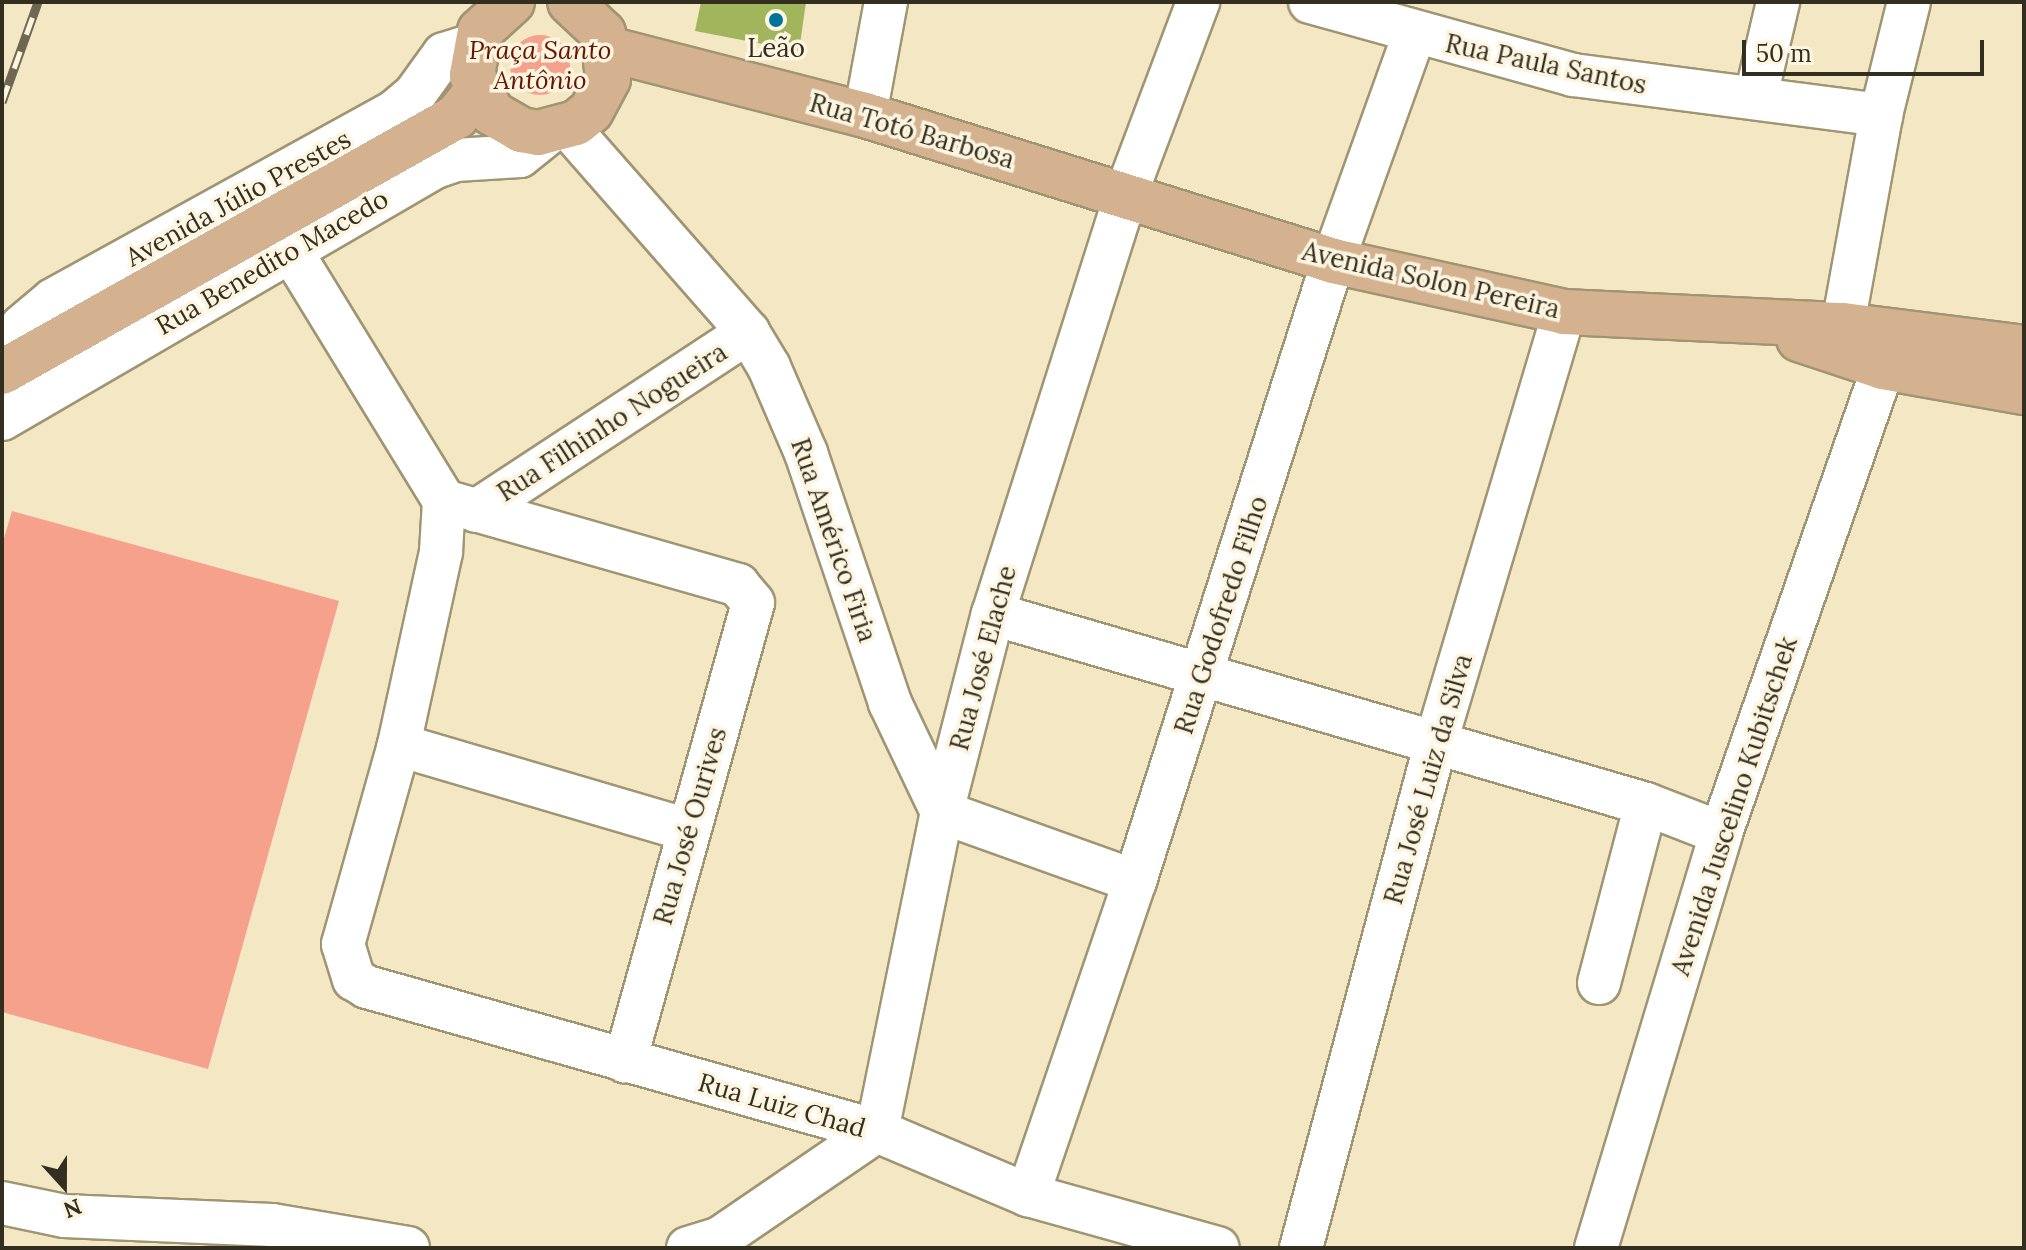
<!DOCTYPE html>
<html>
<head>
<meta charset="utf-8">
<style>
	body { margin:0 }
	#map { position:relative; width:2026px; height:1250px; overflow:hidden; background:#f4e8c4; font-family:Lora,serif }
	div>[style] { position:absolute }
	.green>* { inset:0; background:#f6a18c }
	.round { border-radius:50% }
	.building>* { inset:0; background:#a1b55c }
	.roads { filter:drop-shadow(2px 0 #a09573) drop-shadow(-2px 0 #a09573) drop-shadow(0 2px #a09573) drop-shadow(0 -2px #a09573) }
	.minor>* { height:42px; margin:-21px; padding:0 21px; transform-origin:21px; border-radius:21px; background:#fff }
	.major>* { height:44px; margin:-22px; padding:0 22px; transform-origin:22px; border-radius:22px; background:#d4b18f }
	.rail>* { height:9px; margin-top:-4.5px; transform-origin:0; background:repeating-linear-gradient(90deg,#fdf5e0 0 18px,#6e6853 0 36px); box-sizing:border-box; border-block:2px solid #6e6853 }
	.dots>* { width:22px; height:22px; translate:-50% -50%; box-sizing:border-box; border:4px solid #fdf5e0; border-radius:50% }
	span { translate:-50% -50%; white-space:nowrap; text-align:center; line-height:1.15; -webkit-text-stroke:7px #fdf5e0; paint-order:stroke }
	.poi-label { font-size:26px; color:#322e20 }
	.park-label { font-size:26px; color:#661501; font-style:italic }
	.street-label { font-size:26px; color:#322e20 }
	.frame { position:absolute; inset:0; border:4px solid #322e20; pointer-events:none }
	.north { position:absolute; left:24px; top:1146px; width:80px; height:80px; -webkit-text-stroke:6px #fdf5e0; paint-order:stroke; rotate:159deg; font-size:22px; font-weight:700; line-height:32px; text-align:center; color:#322e20 }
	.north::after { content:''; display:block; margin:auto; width:28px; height:36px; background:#322e20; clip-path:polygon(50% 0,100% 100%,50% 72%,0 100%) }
	.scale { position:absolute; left:1742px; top:40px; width:242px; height:36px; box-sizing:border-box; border:4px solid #322e20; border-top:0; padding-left:10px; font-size:24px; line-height:28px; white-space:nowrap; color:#322e20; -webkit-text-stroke:6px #fdf5e0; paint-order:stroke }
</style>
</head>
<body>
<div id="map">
	<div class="green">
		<div class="round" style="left:510px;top:35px;width:60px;height:60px"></div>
		<div style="clip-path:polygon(12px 511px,339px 601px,208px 1069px,2px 1012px,2px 545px)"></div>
	</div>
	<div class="building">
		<div style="clip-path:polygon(701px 2px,806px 2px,799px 51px,695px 31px)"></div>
	</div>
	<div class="roads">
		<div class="minor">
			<div style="left:1310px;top:2px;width:273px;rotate:15.5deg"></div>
			<div style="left:1573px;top:75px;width:311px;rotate:7.4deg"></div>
			<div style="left:1756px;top:96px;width:97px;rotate:-76.8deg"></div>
			<div style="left:865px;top:115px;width:115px;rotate:-79.5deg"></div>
			<div style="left:568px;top:127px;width:273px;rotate:48.7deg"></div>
			<div style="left:748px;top:332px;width:41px;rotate:59deg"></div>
			<div style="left:769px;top:367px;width:94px;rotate:66.7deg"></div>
			<div style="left:806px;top:453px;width:264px;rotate:71.4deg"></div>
			<div style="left:890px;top:703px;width:121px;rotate:64.5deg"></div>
			<div style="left:942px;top:812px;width:205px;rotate:19.7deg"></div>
			<div style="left:291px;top:251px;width:293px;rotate:58.5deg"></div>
			<div style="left:444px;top:501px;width:51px;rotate:93.4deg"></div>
			<div style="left:441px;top:552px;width:198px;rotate:102.3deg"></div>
			<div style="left:399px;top:745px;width:207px;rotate:105.7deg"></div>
			<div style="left:343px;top:944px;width:37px;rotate:73deg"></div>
			<div style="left:354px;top:979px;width:15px;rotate:32deg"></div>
			<div style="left:367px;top:987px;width:530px;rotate:15.77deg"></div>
			<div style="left:877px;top:1131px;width:164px;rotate:23deg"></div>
			<div style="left:1028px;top:1195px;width:197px;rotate:15.6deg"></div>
			<div style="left:1843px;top:325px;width:213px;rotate:-79.7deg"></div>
			<div style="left:1881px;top:115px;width:116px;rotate:-76.1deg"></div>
			<div style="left:2px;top:356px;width:36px;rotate:-56deg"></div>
			<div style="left:22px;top:326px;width:40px;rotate:-40deg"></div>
			<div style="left:53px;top:300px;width:391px;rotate:-28.9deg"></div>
			<div style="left:395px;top:111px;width:26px;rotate:-40deg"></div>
			<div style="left:415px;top:94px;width:49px;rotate:-54.1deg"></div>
			<div style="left:444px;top:54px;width:31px;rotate:-17deg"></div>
			<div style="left:2px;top:419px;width:499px;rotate:-30.2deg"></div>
			<div style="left:433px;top:168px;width:24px;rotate:-19deg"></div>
			<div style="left:456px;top:160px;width:64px;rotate:-3.6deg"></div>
			<div style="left:520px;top:156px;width:36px;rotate:-39deg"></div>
			<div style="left:444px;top:501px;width:306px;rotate:15.9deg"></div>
			<div style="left:738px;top:585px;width:23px;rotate:50deg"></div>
			<div style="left:753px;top:603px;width:476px;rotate:105.6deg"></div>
			<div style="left:476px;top:511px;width:326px;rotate:-33.3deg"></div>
			<div style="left:993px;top:614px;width:680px;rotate:16.22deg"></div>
			<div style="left:1646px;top:804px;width:80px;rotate:21.1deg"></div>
			<div style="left:399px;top:745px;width:301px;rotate:16.4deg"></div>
			<div style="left:1599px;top:983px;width:185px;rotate:-75.3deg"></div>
			<div style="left:1028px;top:1195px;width:332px;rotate:-71.2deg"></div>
			<div style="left:1135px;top:881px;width:651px;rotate:-72.29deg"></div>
			<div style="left:1333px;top:261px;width:240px;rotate:-70.3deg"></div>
			<div style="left:2px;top:1203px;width:63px;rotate:11.8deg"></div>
			<div style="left:64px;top:1216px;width:208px;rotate:2.5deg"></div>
			<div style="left:272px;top:1225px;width:138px;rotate:9.6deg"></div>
			<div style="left:688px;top:1248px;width:34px;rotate:-17deg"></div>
			<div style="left:720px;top:1238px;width:190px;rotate:-34.3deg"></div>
			<div style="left:877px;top:1131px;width:326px;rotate:-78.5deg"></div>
			<div style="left:942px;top:812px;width:204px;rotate:-75.6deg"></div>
			<div style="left:993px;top:614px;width:441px;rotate:-72.4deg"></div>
			<div style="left:1126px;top:194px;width:205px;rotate:-69.4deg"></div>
			<div style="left:1301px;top:1248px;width:524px;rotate:-75.06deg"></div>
			<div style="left:1436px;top:742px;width:449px;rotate:-73.4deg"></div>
			<div style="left:1596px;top:1248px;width:433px;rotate:-73.2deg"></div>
			<div style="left:1721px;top:833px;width:493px;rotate:-70.8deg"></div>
		</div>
		<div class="major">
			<div style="left:512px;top:2px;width:43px;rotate:137.8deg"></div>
			<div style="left:480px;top:31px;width:45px;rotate:100.3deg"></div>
			<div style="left:472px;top:75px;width:43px;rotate:62.2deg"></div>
			<div style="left:492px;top:113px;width:34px;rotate:30deg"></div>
			<div style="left:521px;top:130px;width:17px;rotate:10deg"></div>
			<div style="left:538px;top:133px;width:39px;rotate:-15deg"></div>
			<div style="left:576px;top:123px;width:19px;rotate:-39deg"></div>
			<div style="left:591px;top:111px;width:36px;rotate:-62deg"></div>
			<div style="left:608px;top:79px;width:46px;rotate:-96.2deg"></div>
			<div style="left:603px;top:33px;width:45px;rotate:-136.8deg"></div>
			<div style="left:608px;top:49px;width:265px;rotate:14.4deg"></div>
			<div style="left:865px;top:115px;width:490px;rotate:17.3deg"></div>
			<div style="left:1333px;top:261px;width:237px;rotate:12.4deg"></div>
			<div style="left:1564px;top:312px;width:279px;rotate:2.7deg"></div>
			<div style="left:1843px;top:325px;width:182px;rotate:7.2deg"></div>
			<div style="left:1799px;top:339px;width:89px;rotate:18.4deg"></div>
			<div style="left:1883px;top:367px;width:143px;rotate:10.1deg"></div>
			<div style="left:2px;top:372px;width:521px;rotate:-29.32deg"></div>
			<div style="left:456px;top:117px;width:33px;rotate:-51deg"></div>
		</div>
	</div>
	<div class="rail">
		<div style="left:2px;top:102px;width:106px;rotate:-70.2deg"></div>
	</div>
	<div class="dots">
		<div style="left:776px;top:20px;background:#00739d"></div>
	</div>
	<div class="poi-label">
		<span style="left:776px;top:48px">Leão</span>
	</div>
	<div class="park-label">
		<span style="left:540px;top:65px">Praça Santo<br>Antônio</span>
	</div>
	<div class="street-label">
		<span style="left:1546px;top:64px;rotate:12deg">Rua Paula Santos</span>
		<span style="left:912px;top:131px;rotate:16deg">Rua Totó Barbosa</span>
		<span style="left:238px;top:198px;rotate:-29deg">Avenida Júlio Prestes</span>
		<span style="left:272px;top:262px;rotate:-30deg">Rua Benedito Macedo</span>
		<span style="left:1431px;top:280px;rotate:13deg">Avenida Solon Pereira</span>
		<span style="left:612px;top:422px;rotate:-33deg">Rua Filhinho Nogueira</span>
		<span style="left:834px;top:540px;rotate:71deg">Rua Américo Firia</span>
		<span style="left:1221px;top:615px;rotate:-72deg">Rua Godofredo Filho</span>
		<span style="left:983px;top:658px;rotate:-75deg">Rua José Elache</span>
		<span style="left:1428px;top:779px;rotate:-74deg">Rua José Luiz da Silva</span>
		<span style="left:1734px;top:806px;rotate:-72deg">Avenida Juscelino Kubitschek</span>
		<span style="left:690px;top:826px;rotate:-74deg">Rua José Ourives</span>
		<span style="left:782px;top:1105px;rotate:16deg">Rua Luiz Chad</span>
	</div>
	<div class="frame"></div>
	<div class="north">N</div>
	<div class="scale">50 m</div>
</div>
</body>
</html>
